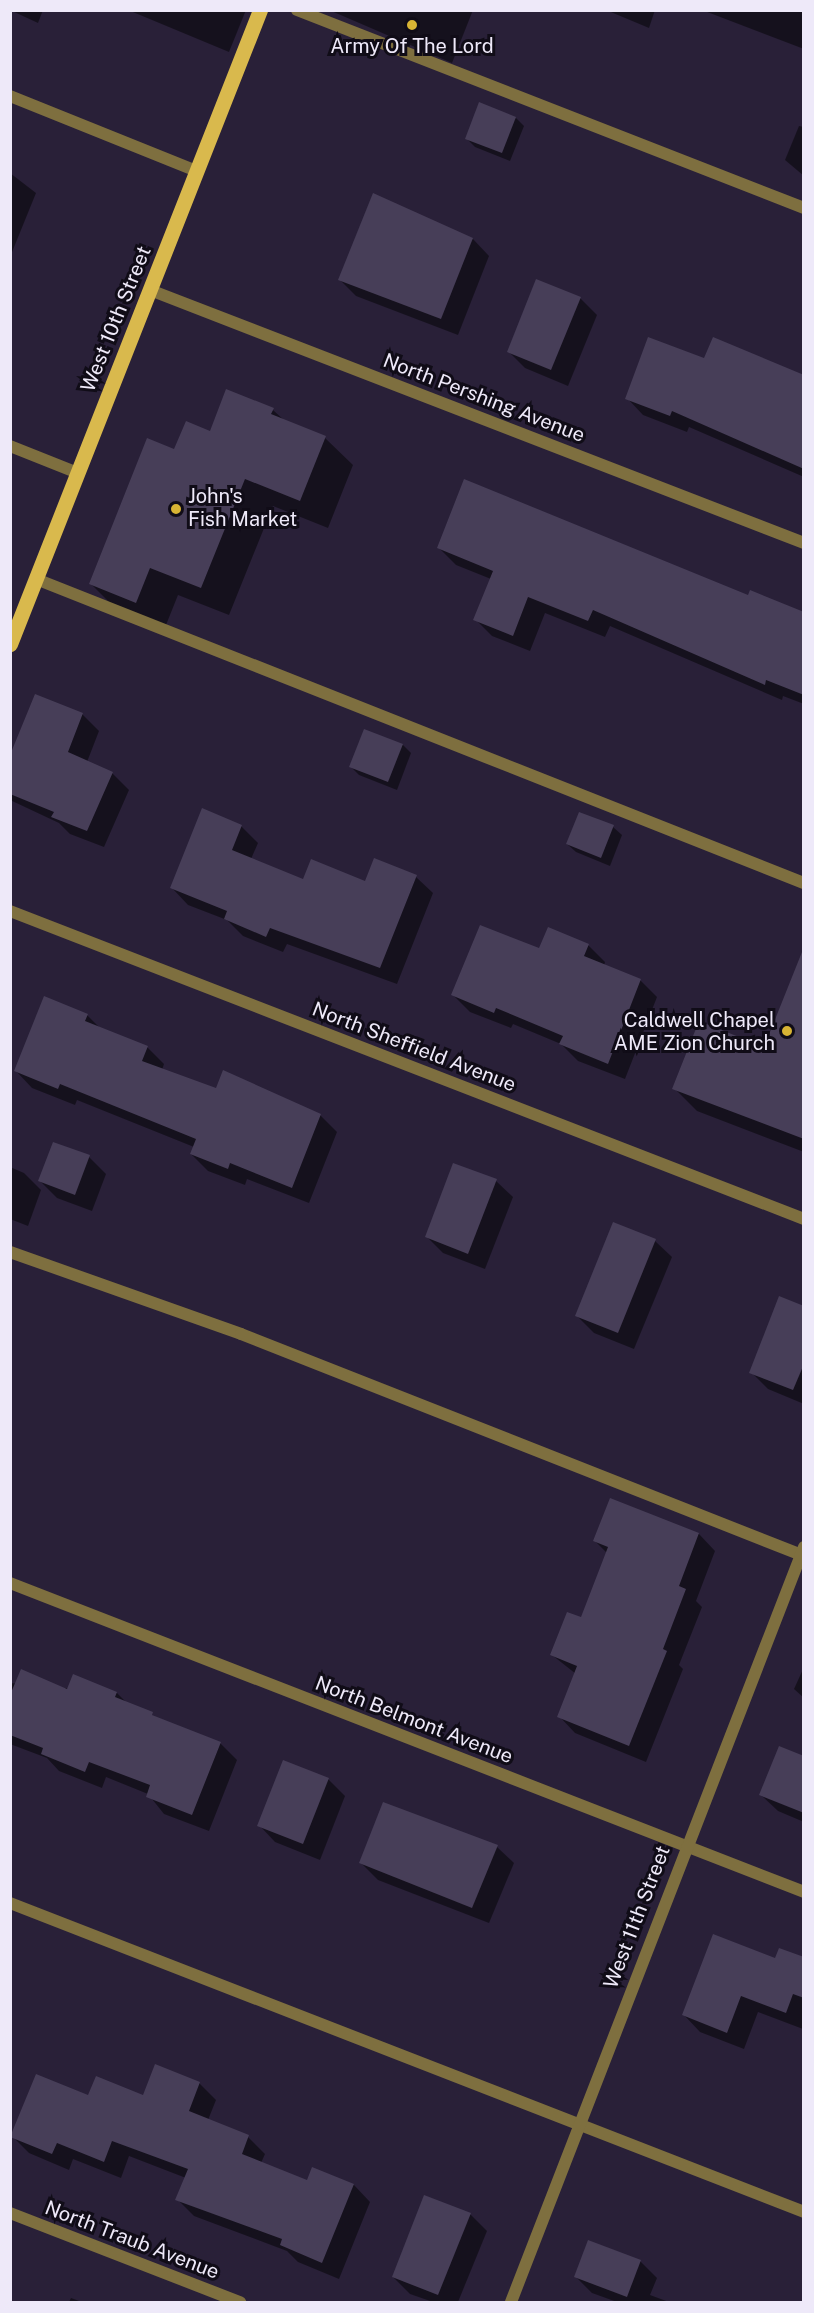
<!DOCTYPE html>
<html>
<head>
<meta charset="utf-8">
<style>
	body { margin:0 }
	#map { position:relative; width:814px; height:2313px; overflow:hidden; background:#292038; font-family:"Public Sans",sans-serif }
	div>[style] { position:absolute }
	.shadow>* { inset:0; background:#0007 }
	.building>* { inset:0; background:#473e58 }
	.service>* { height:12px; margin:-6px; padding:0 6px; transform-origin:6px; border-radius:6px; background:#7e6f3f }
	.minor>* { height:12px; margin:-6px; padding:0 6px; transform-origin:6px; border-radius:6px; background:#7e6f3f }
	.tertiary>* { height:12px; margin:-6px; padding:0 6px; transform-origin:6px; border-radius:6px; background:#7e6f3f }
	.primary>* { height:15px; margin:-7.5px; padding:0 7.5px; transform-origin:7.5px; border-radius:7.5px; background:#d9b94d }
	.dots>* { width:16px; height:16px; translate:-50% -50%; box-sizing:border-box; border:3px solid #100c17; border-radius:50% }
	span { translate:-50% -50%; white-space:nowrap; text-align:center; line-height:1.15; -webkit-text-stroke:6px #100c17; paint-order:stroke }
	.poi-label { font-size:20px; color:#eee9f9 }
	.left { translate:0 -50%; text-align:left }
	.right { translate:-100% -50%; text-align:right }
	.street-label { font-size:20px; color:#eee9f9 }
	.frame { position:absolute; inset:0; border:12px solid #eee9f9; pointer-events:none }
</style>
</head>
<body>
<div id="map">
	<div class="shadow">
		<div style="clip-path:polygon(10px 10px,43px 10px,38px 23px)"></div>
		<div style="clip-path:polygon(128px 10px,246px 10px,229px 52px)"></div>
		<div style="clip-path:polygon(329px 10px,473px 10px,452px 63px)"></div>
		<div style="clip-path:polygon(606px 10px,655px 10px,649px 28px)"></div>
		<div style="clip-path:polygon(702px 10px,804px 10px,804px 49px)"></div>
		<div style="clip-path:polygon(516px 118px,524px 126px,510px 161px,475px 147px,466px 138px)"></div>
		<div style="clip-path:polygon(799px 126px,804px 127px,804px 176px,785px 160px)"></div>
		<div style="clip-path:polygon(10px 173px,36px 193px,10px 257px)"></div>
		<div style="clip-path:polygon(473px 239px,489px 256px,458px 335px,356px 296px,339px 279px)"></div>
		<div style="clip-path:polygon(580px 298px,597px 315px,568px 386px,525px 368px,508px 351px)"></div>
		<div style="clip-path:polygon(705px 360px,804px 376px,804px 477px,689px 427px,687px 432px,643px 415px,627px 398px)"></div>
		<div style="clip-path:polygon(273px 410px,285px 421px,325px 438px,353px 465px,328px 528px,273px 506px,229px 615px,178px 595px,164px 630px,118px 611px,90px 583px,175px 451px,210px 433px)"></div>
		<div style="clip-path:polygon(439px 548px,748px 597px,804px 613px,804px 704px,783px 696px,782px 700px,610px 626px,605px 637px,545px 613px,530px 651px,492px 636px,475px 619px,491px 579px,456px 565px)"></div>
		<div style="clip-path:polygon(82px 714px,99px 731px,87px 762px,112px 773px,129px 790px,104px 847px,70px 834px,59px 823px,10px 800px,10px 759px)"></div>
		<div style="clip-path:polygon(365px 731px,403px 745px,411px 753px,397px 790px,359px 775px,351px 767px)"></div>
		<div style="clip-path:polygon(241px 826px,258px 843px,251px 859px,304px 881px,366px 883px,375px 860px,416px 877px,433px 893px,397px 984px,287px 944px,283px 952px,243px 936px,227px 920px,188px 905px,172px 888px)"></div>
		<div style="clip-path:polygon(613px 827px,622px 835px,610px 866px,576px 852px,567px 844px)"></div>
		<div style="clip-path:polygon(588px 945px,605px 962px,604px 966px,640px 980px,657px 997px,625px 1079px,578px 1061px,561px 1044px,513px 1024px,511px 1028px,470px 1012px,453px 995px,540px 950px)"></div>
		<div style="clip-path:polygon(804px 953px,804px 1152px,697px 1111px,674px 1088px,765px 1049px)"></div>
		<div style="clip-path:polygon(45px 998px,87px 1015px,101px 1029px,147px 1047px,164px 1064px,162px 1070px,217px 1090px,320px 1115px,337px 1132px,309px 1203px,247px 1179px,245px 1185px,208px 1171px,191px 1154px,194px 1147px,77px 1100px,75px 1105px,32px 1088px,16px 1071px)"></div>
		<div style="clip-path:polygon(89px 1157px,106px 1174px,92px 1211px,57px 1198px,40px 1181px)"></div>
		<div style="clip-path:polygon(10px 1167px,24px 1173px,41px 1190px,28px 1226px,10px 1219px)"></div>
		<div style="clip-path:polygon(496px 1181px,513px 1197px,485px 1269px,443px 1253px,426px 1236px)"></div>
		<div style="clip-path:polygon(655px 1241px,672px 1257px,634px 1349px,594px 1333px,577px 1316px)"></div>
		<div style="clip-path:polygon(804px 1307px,804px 1404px,768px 1389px,751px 1372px)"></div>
		<div style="clip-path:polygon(699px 1534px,715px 1551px,696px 1601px,702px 1607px,679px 1665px,683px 1669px,646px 1762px,575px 1733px,559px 1716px,576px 1674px,552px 1655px,581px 1619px,607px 1553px,595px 1541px)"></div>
		<div style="clip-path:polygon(804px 1667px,804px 1698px,794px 1689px)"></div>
		<div style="clip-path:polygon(10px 1683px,117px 1693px,127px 1703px,159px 1719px,220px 1743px,237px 1760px,209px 1831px,164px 1814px,148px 1794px,106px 1777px,102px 1788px,59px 1771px,47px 1758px,10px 1744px)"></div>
		<div style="clip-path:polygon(804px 1757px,804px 1822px,778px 1811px,761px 1795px)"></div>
		<div style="clip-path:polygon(284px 1762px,328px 1779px,345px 1796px,320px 1860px,275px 1842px,259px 1825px)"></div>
		<div style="clip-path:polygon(497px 1847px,514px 1863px,489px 1923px,378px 1880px,361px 1863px)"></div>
		<div style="clip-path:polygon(804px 1959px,803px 2029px,758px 2012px,744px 2049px,700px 2032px,684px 2015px,776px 1960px)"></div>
		<div style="clip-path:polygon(199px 2083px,216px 2100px,208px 2120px,248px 2137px,265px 2154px,261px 2163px,308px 2182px,313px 2169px,354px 2185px,370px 2202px,339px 2279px,298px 2262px,287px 2251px,194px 2216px,177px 2199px,186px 2178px,129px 2156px,121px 2178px,73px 2159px,69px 2170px,29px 2153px,12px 2136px,89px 2097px,144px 2097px)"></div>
		<div style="clip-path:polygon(470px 2214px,487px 2231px,458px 2302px,433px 2302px,410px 2294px,393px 2277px)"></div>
		<div style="clip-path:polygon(640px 2261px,657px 2278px,650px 2295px,669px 2302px,617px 2302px,592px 2293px,575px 2276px)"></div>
		<div style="clip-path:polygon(71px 2298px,82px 2302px,69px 2302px)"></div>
	</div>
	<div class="building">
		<div style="clip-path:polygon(479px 102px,516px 117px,502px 153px,465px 139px)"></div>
		<div style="clip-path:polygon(373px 193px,473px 238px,441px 319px,338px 280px)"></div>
		<div style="clip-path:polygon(536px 279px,581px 297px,551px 370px,507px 352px)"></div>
		<div style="clip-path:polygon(648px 337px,704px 358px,713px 337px,804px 375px,804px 469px,672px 411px,670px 416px,625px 399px)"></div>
		<div style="clip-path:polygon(226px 389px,274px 408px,271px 414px,326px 436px,300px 501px,245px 479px,201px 588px,150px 568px,136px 603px,89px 584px,147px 438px,174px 449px,186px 421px,210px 431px)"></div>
		<div style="clip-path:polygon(464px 479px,748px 595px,750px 590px,804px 612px,804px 695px,766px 680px,765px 685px,593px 610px,588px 621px,528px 597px,513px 636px,473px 620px,493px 571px,437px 548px)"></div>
		<div style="clip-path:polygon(35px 694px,83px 713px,68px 752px,113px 772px,87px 831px,51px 817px,54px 812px,10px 794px,10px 755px)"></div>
		<div style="clip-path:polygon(364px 729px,403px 744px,388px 782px,349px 767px)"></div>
		<div style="clip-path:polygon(202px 808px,242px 825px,232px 850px,303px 879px,311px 859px,365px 881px,374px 858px,417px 875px,380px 968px,270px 928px,266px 937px,224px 919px,227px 911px,170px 888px)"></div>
		<div style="clip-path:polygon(579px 812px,614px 825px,601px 858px,566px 844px)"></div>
		<div style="clip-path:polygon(480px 925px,539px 948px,548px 927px,589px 944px,584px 956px,641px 979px,608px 1064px,559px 1044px,563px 1036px,496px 1008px,494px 1013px,451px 995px)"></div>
		<div style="clip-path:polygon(802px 952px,804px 1139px,672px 1089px,699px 1021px,764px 1047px)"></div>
		<div style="clip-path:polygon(44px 996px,88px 1014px,85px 1021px,148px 1046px,142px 1061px,216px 1088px,223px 1070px,321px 1114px,292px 1188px,230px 1163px,228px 1169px,190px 1154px,196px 1139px,60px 1084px,58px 1089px,14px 1071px)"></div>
		<div style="clip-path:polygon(53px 1142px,90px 1155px,75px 1195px,38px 1181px)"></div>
		<div style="clip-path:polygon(453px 1163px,497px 1179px,468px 1254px,425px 1237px)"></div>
		<div style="clip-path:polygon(613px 1222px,656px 1239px,618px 1333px,575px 1316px)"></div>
		<div style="clip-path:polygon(779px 1296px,804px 1306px,804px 1364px,793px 1390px,749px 1373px)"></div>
		<div style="clip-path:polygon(610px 1498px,699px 1533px,679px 1586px,686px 1589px,663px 1649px,667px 1651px,629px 1746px,557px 1717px,577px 1666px,550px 1655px,567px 1612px,581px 1617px,608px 1547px,593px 1541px)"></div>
		<div style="clip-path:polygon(21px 1669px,67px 1689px,73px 1674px,117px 1692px,115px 1697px,153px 1712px,152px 1715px,221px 1742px,192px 1815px,146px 1797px,150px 1785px,89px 1762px,85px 1772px,41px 1754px,43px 1748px,10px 1735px,10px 1695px)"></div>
		<div style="clip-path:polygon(779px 1746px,804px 1756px,804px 1813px,759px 1795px)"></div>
		<div style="clip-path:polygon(283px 1760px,329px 1778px,303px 1844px,257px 1826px)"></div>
		<div style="clip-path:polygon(383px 1802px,498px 1845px,472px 1908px,359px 1863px)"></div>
		<div style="clip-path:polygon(713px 1934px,775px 1958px,779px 1948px,804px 1957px,804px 1998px,793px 1994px,786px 2013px,741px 1996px,727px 2033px,682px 2015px)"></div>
		<div style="clip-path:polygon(155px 2064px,200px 2082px,189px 2111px,249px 2135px,242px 2154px,307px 2180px,312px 2167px,354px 2184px,322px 2263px,280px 2245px,282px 2239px,175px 2200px,188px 2169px,112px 2141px,104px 2162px,57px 2143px,52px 2154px,10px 2137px,36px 2074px,88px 2095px,96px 2076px,143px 2095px)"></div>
		<div style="clip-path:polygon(424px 2195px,471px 2213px,438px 2295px,392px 2277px)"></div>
		<div style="clip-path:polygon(588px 2240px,641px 2260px,627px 2297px,574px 2277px)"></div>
	</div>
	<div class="service">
		<div style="left:297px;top:10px;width:544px;rotate:21.33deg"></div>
		<div style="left:10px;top:446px;width:73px;rotate:21.7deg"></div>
		<div style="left:36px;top:579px;width:826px;rotate:21.6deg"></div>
		<div style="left:10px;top:1252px;width:245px;rotate:19.5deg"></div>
		<div style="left:241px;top:1334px;width:605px;rotate:21.52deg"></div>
		<div style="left:10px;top:1903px;width:852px;rotate:21.26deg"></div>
	</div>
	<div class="minor">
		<div style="left:10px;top:911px;width:852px;rotate:21.2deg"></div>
		<div style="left:10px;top:1583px;width:852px;rotate:21.26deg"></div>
		<div style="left:10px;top:2213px;width:247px;rotate:21.2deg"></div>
		<div style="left:511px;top:2302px;width:810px;rotate:-68.79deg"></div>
	</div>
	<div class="tertiary">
		<div style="left:10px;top:96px;width:201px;rotate:21.9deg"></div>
		<div style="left:150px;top:290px;width:701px;rotate:21.15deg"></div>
	</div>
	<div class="primary">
		<div style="left:10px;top:644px;width:682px;rotate:-68.48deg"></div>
	</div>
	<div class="dots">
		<div style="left:412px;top:25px;background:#d8b434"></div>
		<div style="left:176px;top:509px;background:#d8b434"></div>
		<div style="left:787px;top:1031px;background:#d8b434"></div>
	</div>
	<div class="poi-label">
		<span style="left:412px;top:46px">Army Of The Lord</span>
		<span class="left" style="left:188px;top:508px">John's<br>Fish Market</span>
		<span class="right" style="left:775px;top:1032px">Caldwell Chapel<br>AME Zion Church</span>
	</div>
	<div class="street-label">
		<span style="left:116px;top:319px;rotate:-68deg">West 10th Street</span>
		<span style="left:484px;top:398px;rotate:21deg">North Pershing Avenue</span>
		<span style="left:414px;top:1047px;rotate:21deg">North Sheffield Avenue</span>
		<span style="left:414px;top:1720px;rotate:21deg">North Belmont Avenue</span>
		<span style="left:637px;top:1917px;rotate:-69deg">West 11th Street</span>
		<span style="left:132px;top:2240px;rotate:21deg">North Traub Avenue</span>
	</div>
	<div class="frame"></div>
</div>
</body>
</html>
